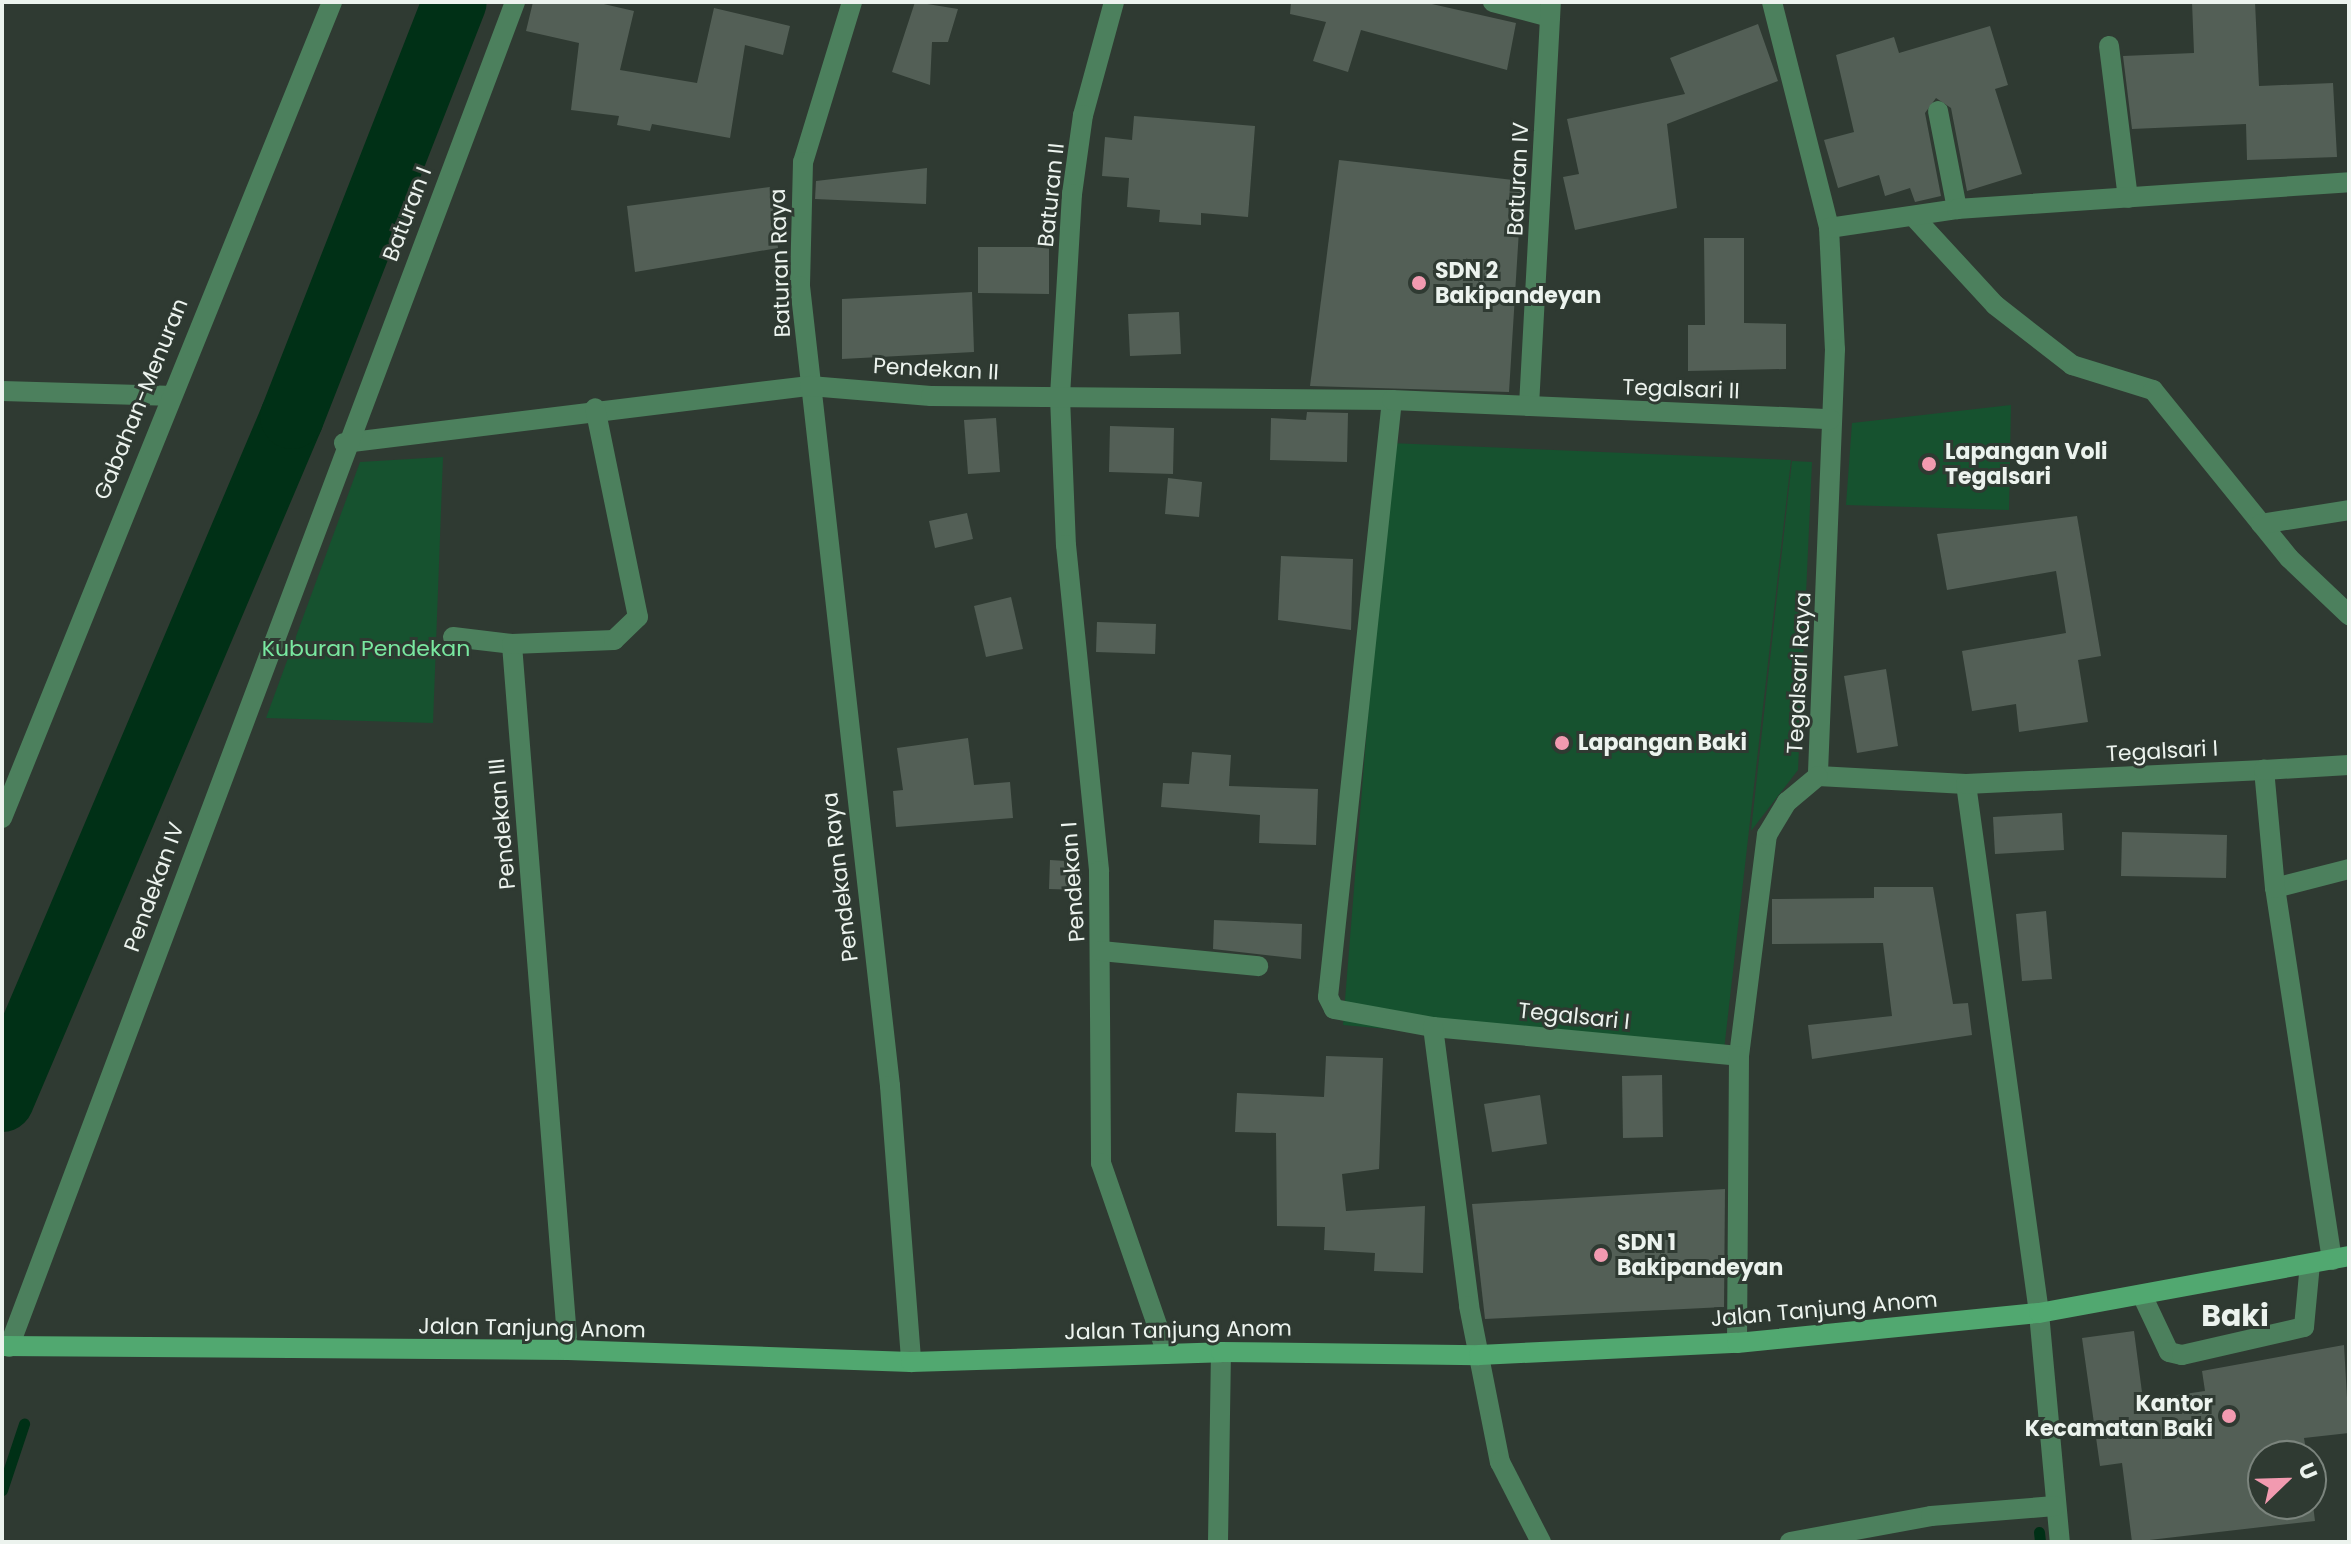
<!DOCTYPE html>
<html>
<head>
<meta charset="utf-8">
<style>
	body { margin:0 }
	#map { position:relative; width:2351px; height:1544px; overflow:hidden; background:#2f3a32; font-family:Poppins,sans-serif }
	div>[style] { position:absolute }
	.green>* { inset:0; background:#16522f }
	.stream>* { height:11px; margin:-5.5px; padding:0 5.5px; transform-origin:5.5px; border-radius:5.5px; background:#003016 }
	.river>* { height:64px; margin:-32px; padding:0 32px; transform-origin:32px; border-radius:32px; background:#003016 }
	.building>* { inset:0; background:#535f56 }
	.service>* { height:20px; margin:-10px; padding:0 10px; transform-origin:10px; border-radius:10px; background:#4c805d }
	.minor>* { height:20px; margin:-10px; padding:0 10px; transform-origin:10px; border-radius:10px; background:#4c805d }
	.secondary>* { height:20px; margin:-10px; padding:0 10px; transform-origin:10px; border-radius:10px; background:#51a870 }
	.dots>* { width:22px; height:22px; translate:-50% -50%; box-sizing:border-box; border:4px solid #2f3a32; border-radius:50% }
	span { translate:-50% -50%; white-space:nowrap; text-align:center; line-height:1.15; -webkit-text-stroke:6px #2f3a32; paint-order:stroke }
	.street-label { font-size:22px; color:#ecf3ee }
	.poi-label { font-size:22px; color:#ecf3ee; font-weight:700 }
	.left { translate:0 -50%; text-align:left }
	.right { translate:-100% -50%; text-align:right }
	.park-label { font-size:22px; color:#79e8a0 }
	.district-label { font-size:30px; color:#ecf3ee; font-weight:700 }
	.frame { position:absolute; inset:0; border:4px solid #ecf3ee; pointer-events:none }
	.north { position:absolute; left:2247px; top:1440px; width:80px; height:80px; box-sizing:border-box; background:#2f3a32; border:2px solid #7b847d; border-radius:50%; rotate:67deg; font-size:22px; font-weight:700; line-height:32px; text-align:center; color:#ecf3ee }
	.north::after { content:''; display:block; margin:auto; width:28px; height:36px; background:#f29ab0; clip-path:polygon(50% 0,100% 100%,50% 72%,0 100%) }
</style>
</head>
<body>
<div id="map">
	<div class="green">
		<div style="clip-path:polygon(2011px 405px,2009px 510px,1846px 505px,1852px 423px)"></div>
		<div style="clip-path:polygon(1390px 443px,1791px 460px,1723px 1059px,1343px 1025px)"></div>
		<div style="clip-path:polygon(443px 457px,433px 723px,266px 718px,360px 462px)"></div>
		<div style="clip-path:polygon(1792px 461px,1812px 462px,1798px 770px,1751px 831px)"></div>
	</div>
	<div class="stream">
		<div style="left:2px;top:1490px;width:70px;rotate:-71.6deg"></div>
		<div style="left:2039px;top:1532px;width:10px;rotate:84deg"></div>
	</div>
	<div class="river">
		<div style="left:2px;top:1100px;width:742px;rotate:-66.99deg"></div>
		<div style="left:292px;top:417px;width:446px;rotate:-68.6deg"></div>
	</div>
	<div class="building">
		<div style="clip-path:polygon(533px 2px,595px 2px,634px 11px,620px 70px,697px 83px,714px 8px,790px 26px,783px 55px,745px 45px,730px 138px,652px 124px,650px 131px,617px 125px,619px 116px,571px 110px,579px 43px,526px 31px)"></div>
		<div style="clip-path:polygon(915px 2px,958px 9px,948px 42px,932px 42px,930px 85px,892px 72px)"></div>
		<div style="clip-path:polygon(1291px 2px,1423px 2px,1516px 23px,1507px 70px,1361px 30px,1348px 72px,1313px 61px,1326px 22px,1290px 14px)"></div>
		<div style="clip-path:polygon(2192px 2px,2255px 2px,2259px 86px,2333px 83px,2337px 157px,2247px 160px,2246px 124px,2132px 129px,2123px 56px,2194px 53px)"></div>
		<div style="clip-path:polygon(1758px 24px,1778px 81px,1667px 124px,1677px 208px,1575px 230px,1563px 177px,1579px 174px,1567px 119px,1685px 94px,1670px 58px)"></div>
		<div style="clip-path:polygon(1990px 26px,2008px 85px,1995px 89px,2022px 174px,1967px 191px,1951px 108px,1936px 98px,1925px 113px,1941px 196px,1915px 202px,1910px 188px,1885px 196px,1879px 175px,1838px 188px,1824px 140px,1854px 132px,1836px 55px,1894px 37px,1899px 53px)"></div>
		<div style="clip-path:polygon(1134px 116px,1255px 126px,1248px 217px,1201px 213px,1201px 225px,1159px 222px,1160px 210px,1127px 207px,1129px 178px,1102px 176px,1105px 137px,1132px 140px)"></div>
		<div style="clip-path:polygon(1339px 160px,1522px 181px,1509px 392px,1310px 386px)"></div>
		<div style="clip-path:polygon(927px 168px,926px 204px,815px 199px,816px 181px)"></div>
		<div style="clip-path:polygon(770px 187px,778px 248px,635px 272px,627px 206px)"></div>
		<div style="clip-path:polygon(1704px 238px,1744px 238px,1744px 323px,1786px 324px,1786px 369px,1688px 371px,1688px 325px,1705px 325px)"></div>
		<div style="clip-path:polygon(978px 247px,1049px 247px,1049px 294px,978px 293px)"></div>
		<div style="clip-path:polygon(972px 292px,974px 352px,842px 359px,842px 299px)"></div>
		<div style="clip-path:polygon(1179px 312px,1181px 354px,1130px 356px,1128px 314px)"></div>
		<div style="clip-path:polygon(1307px 412px,1348px 413px,1347px 462px,1270px 460px,1271px 418px,1306px 420px)"></div>
		<div style="clip-path:polygon(996px 418px,1000px 472px,968px 474px,964px 420px)"></div>
		<div style="clip-path:polygon(1110px 426px,1174px 428px,1173px 474px,1109px 472px)"></div>
		<div style="clip-path:polygon(1168px 478px,1202px 482px,1199px 517px,1165px 514px)"></div>
		<div style="clip-path:polygon(967px 513px,973px 539px,935px 548px,929px 521px)"></div>
		<div style="clip-path:polygon(2077px 516px,2101px 656px,2078px 660px,2088px 722px,2019px 732px,2016px 704px,1972px 711px,1962px 651px,2066px 633px,2056px 571px,1947px 590px,1937px 534px)"></div>
		<div style="clip-path:polygon(1281px 556px,1353px 559px,1351px 630px,1278px 620px)"></div>
		<div style="clip-path:polygon(1011px 597px,1023px 649px,986px 657px,974px 606px)"></div>
		<div style="clip-path:polygon(1097px 622px,1156px 624px,1155px 654px,1096px 652px)"></div>
		<div style="clip-path:polygon(1886px 669px,1898px 746px,1857px 753px,1844px 676px)"></div>
		<div style="clip-path:polygon(968px 738px,974px 785px,1010px 782px,1013px 818px,896px 827px,893px 791px,903px 790px,897px 748px)"></div>
		<div style="clip-path:polygon(1192px 752px,1231px 755px,1229px 786px,1318px 789px,1316px 845px,1259px 843px,1260px 815px,1161px 807px,1163px 783px,1189px 784px)"></div>
		<div style="clip-path:polygon(2062px 813px,2064px 850px,1995px 854px,1993px 817px)"></div>
		<div style="clip-path:polygon(2122px 832px,2227px 835px,2226px 878px,2121px 876px)"></div>
		<div style="clip-path:polygon(1050px 860px,1082px 862px,1082px 890px,1049px 889px)"></div>
		<div style="clip-path:polygon(1874px 887px,1933px 887px,1953px 1004px,1968px 1003px,1972px 1035px,1812px 1059px,1808px 1025px,1892px 1016px,1883px 943px,1772px 944px,1772px 899px,1874px 898px)"></div>
		<div style="clip-path:polygon(2046px 911px,2052px 979px,2022px 981px,2016px 914px)"></div>
		<div style="clip-path:polygon(1214px 920px,1302px 924px,1301px 959px,1213px 949px)"></div>
		<div style="clip-path:polygon(1326px 1056px,1383px 1058px,1379px 1169px,1342px 1174px,1346px 1211px,1425px 1206px,1423px 1273px,1374px 1271px,1375px 1253px,1324px 1250px,1325px 1227px,1277px 1226px,1276px 1133px,1235px 1132px,1237px 1093px,1324px 1097px)"></div>
		<div style="clip-path:polygon(1662px 1075px,1663px 1137px,1623px 1138px,1622px 1076px)"></div>
		<div style="clip-path:polygon(1540px 1095px,1547px 1144px,1492px 1152px,1484px 1104px)"></div>
		<div style="clip-path:polygon(1725px 1189px,1724px 1307px,1485px 1319px,1472px 1204px)"></div>
		<div style="clip-path:polygon(2134px 1331px,2143px 1400px,2205px 1391px,2202px 1371px,2344px 1345px,2349px 1433px,2304px 1438px,2307px 1456px,2263px 1456px,2263px 1504px,2311px 1504px,2311px 1489px,2315px 1521px,2132px 1542px,2122px 1463px,2100px 1466px,2082px 1338px)"></div>
	</div>
	<div class="service">
		<div style="left:2142px;top:1295px;width:63px;rotate:64.7deg"></div>
		<div style="left:2169px;top:1352px;width:13px;rotate:13deg"></div>
		<div style="left:2182px;top:1355px;width:125px;rotate:-12.9deg"></div>
		<div style="left:2304px;top:1327px;width:63px;rotate:-84.6deg"></div>
	</div>
	<div class="minor">
		<div style="left:852px;top:2px;width:167px;rotate:107deg"></div>
		<div style="left:803px;top:162px;width:124px;rotate:91.4deg"></div>
		<div style="left:800px;top:286px;width:805px;rotate:83.58deg"></div>
		<div style="left:890px;top:1086px;width:277px;rotate:85.6deg"></div>
		<div style="left:1114px;top:2px;width:117px;rotate:105.3deg"></div>
		<div style="left:1083px;top:115px;width:80px;rotate:97.9deg"></div>
		<div style="left:1072px;top:194px;width:203px;rotate:93.4deg"></div>
		<div style="left:1060px;top:397px;width:148px;rotate:87.7deg"></div>
		<div style="left:1066px;top:545px;width:328px;rotate:84.2deg"></div>
		<div style="left:1099px;top:871px;width:292px;rotate:89.6deg"></div>
		<div style="left:1101px;top:1163px;width:202px;rotate:70.9deg"></div>
		<div style="left:1493px;top:2px;width:59px;rotate:14.7deg"></div>
		<div style="left:1772px;top:2px;width:233px;rotate:75.8deg"></div>
		<div style="left:1829px;top:228px;width:121px;rotate:87.2deg"></div>
		<div style="left:1835px;top:349px;width:427px;rotate:92.3deg"></div>
		<div style="left:1818px;top:776px;width:148px;rotate:3.1deg"></div>
		<div style="left:1966px;top:784px;width:534px;rotate:82.14deg"></div>
		<div style="left:2039px;top:1313px;width:230px;rotate:84.8deg"></div>
		<div style="left:2109px;top:46px;width:153px;rotate:82.9deg"></div>
		<div style="left:1938px;top:111px;width:100px;rotate:79deg"></div>
		<div style="left:1913px;top:216px;width:121px;rotate:47.3deg"></div>
		<div style="left:1995px;top:305px;width:98px;rotate:37.9deg"></div>
		<div style="left:2072px;top:365px;width:85px;rotate:17.2deg"></div>
		<div style="left:2153px;top:390px;width:216px;rotate:51deg"></div>
		<div style="left:2289px;top:558px;width:83px;rotate:43.5deg"></div>
		<div style="left:1829px;top:228px;width:129px;rotate:-8.4deg"></div>
		<div style="left:1957px;top:209px;width:393px;rotate:-3.9deg"></div>
		<div style="left:2px;top:391px;width:164px;rotate:1.7deg"></div>
		<div style="left:1392px;top:400px;width:600px;rotate:96.12deg"></div>
		<div style="left:1328px;top:997px;width:13px;rotate:63deg"></div>
		<div style="left:1334px;top:1009px;width:101px;rotate:10.3deg"></div>
		<div style="left:1433px;top:1027px;width:307px;rotate:5.4deg"></div>
		<div style="left:1739px;top:1056px;width:223px;rotate:-82.8deg"></div>
		<div style="left:1767px;top:835px;width:39px;rotate:-59deg"></div>
		<div style="left:1787px;top:802px;width:40px;rotate:-40deg"></div>
		<div style="left:1529px;top:406px;width:405px;rotate:-86.9deg"></div>
		<div style="left:344px;top:443px;width:469px;rotate:-7deg"></div>
		<div style="left:810px;top:386px;width:121px;rotate:4.7deg"></div>
		<div style="left:931px;top:396px;width:461px;rotate:0.5deg"></div>
		<div style="left:1392px;top:400px;width:439px;rotate:2.5deg"></div>
		<div style="left:2261px;top:524px;width:89px;rotate:-9deg"></div>
		<div style="left:453px;top:637px;width:59px;rotate:6.8deg"></div>
		<div style="left:1966px;top:784px;width:298px;rotate:-2.7deg"></div>
		<div style="left:2px;top:818px;width:880px;rotate:-67.98deg"></div>
		<div style="left:2275px;top:888px;width:76px;rotate:-14.4deg"></div>
		<div style="left:1101px;top:951px;width:158px;rotate:5.5deg"></div>
		<div style="left:1433px;top:1027px;width:281px;rotate:82.6deg"></div>
		<div style="left:1469px;top:1306px;width:159px;rotate:78.8deg"></div>
		<div style="left:1500px;top:1462px;width:90px;rotate:62.9deg"></div>
		<div style="left:2332px;top:1260px;width:376px;rotate:-98.7deg"></div>
		<div style="left:2275px;top:888px;width:119px;rotate:-95.3deg"></div>
		<div style="left:2264px;top:770px;width:85px;rotate:-3.4deg"></div>
		<div style="left:1737px;top:1343px;width:287px;rotate:-89.6deg"></div>
		<div style="left:9px;top:1347px;width:1437px;rotate:-69.38deg"></div>
		<div style="left:568px;top:1350px;width:708px;rotate:-94.54deg"></div>
		<div style="left:512px;top:644px;width:102px;rotate:-2.2deg"></div>
		<div style="left:614px;top:640px;width:33px;rotate:-44deg"></div>
		<div style="left:638px;top:617px;width:213px;rotate:-101.6deg"></div>
		<div style="left:1218px;top:1542px;width:190px;rotate:-89.1deg"></div>
		<div style="left:1790px;top:1542px;width:143px;rotate:-10.4deg"></div>
		<div style="left:1931px;top:1516px;width:124px;rotate:-4.6deg"></div>
	</div>
	<div class="secondary">
		<div style="left:2px;top:1346px;width:566px;rotate:0.4deg"></div>
		<div style="left:568px;top:1350px;width:343px;rotate:2deg"></div>
		<div style="left:911px;top:1362px;width:310px;rotate:-1.8deg"></div>
		<div style="left:1221px;top:1352px;width:258px;rotate:0.7deg"></div>
		<div style="left:1479px;top:1355px;width:258px;rotate:-2.7deg"></div>
		<div style="left:1737px;top:1343px;width:303px;rotate:-5.7deg"></div>
		<div style="left:2039px;top:1313px;width:315px;rotate:-10.4deg"></div>
	</div>
	<div class="dots">
		<div style="left:1419px;top:283px;background:#f29ab0"></div>
		<div style="left:1929px;top:464px;background:#f29ab0"></div>
		<div style="left:1562px;top:743px;background:#f29ab0"></div>
		<div style="left:1601px;top:1255px;background:#f29ab0"></div>
		<div style="left:2229px;top:1416px;background:#f29ab0"></div>
	</div>
	<div class="street-label">
		<span style="left:1518px;top:179px;rotate:-87deg">Baturan IV</span>
		<span style="left:1051px;top:195px;rotate:-84deg">Baturan II</span>
		<span style="left:407px;top:214px;rotate:-69deg">Baturan I</span>
		<span style="left:780px;top:263px;rotate:-92deg">Baturan Raya</span>
		<span style="left:936px;top:369px;rotate:3deg">Pendekan II</span>
		<span style="left:1681px;top:389px;rotate:2deg">Tegalsari II</span>
		<span style="left:141px;top:399px;rotate:-68deg">Gabahan-Menuran</span>
		<span style="left:1799px;top:673px;rotate:-87deg">Tegalsari Raya</span>
		<span style="left:2162px;top:751px;rotate:-3deg">Tegalsari I</span>
		<span style="left:502px;top:824px;rotate:-95deg">Pendekan III</span>
		<span style="left:840px;top:877px;rotate:-97deg">Pendekan Raya</span>
		<span style="left:1073px;top:882px;rotate:-94deg">Pendekan I</span>
		<span style="left:154px;top:887px;rotate:-70deg">Pendekan IV</span>
		<span style="left:1574px;top:1016px;rotate:6deg">Tegalsari I</span>
		<span style="left:1824px;top:1309px;rotate:-5deg">Jalan Tanjung Anom</span>
		<span style="left:532px;top:1328px;rotate:1deg">Jalan Tanjung Anom</span>
		<span style="left:1178px;top:1330px;rotate:-1deg">Jalan Tanjung Anom</span>
	</div>
	<div class="poi-label">
		<span class="left" style="left:1435px;top:283px">SDN 2<br>Bakipandeyan</span>
		<span class="left" style="left:1945px;top:464px">Lapangan Voli<br>Tegalsari</span>
		<span class="left" style="left:1578px;top:743px">Lapangan Baki</span>
		<span class="left" style="left:1617px;top:1255px">SDN 1<br>Bakipandeyan</span>
		<span class="right" style="left:2213px;top:1416px">Kantor<br>Kecamatan Baki</span>
	</div>
	<div class="park-label">
		<span style="left:366px;top:649px">Kuburan Pendekan</span>
	</div>
	<div class="district-label">
		<span style="left:2235px;top:1316px">Baki</span>
	</div>
	<div class="frame"></div>
	<div class="north">U</div>
</div>
</body>
</html>
